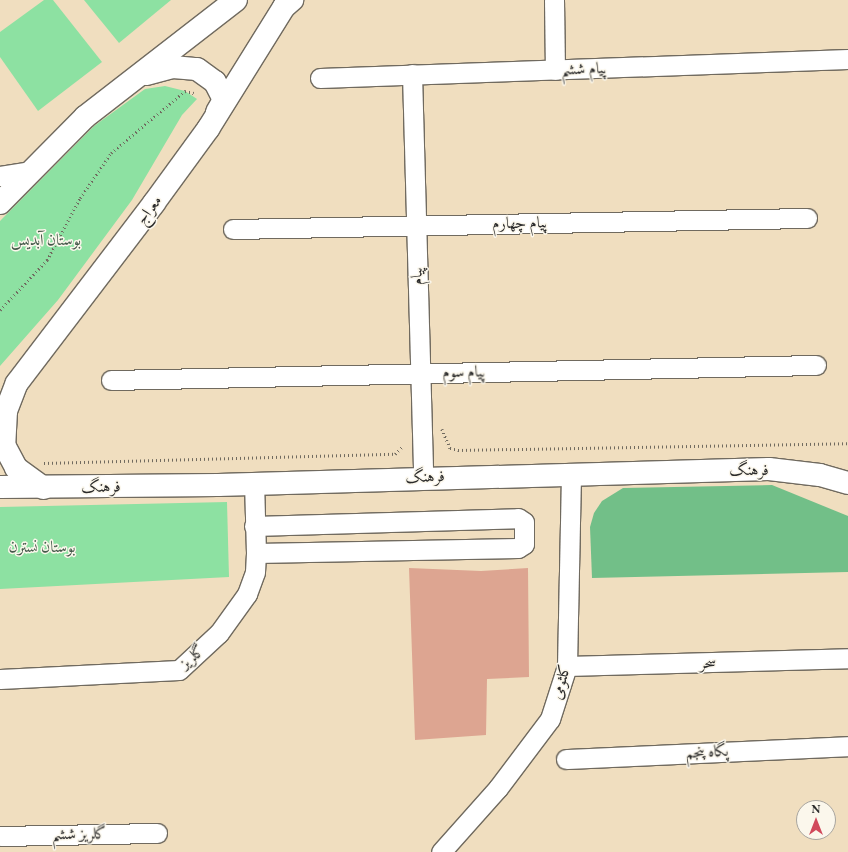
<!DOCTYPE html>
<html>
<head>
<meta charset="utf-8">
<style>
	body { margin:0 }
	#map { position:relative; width:848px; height:852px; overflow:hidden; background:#f0debf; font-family:"EB Garamond",Amiri,serif }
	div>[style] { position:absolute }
	.green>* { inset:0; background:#8de1a2 }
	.forest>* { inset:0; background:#72bf88 }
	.building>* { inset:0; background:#dda591 }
	.path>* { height:2.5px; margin-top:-1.25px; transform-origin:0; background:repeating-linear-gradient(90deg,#706a5f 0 1px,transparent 0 4px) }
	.roads { filter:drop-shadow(1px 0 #706a5f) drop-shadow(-1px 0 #706a5f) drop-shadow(0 1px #706a5f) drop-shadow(0 -1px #706a5f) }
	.minor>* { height:19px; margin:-9.5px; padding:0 9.5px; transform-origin:9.5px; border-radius:9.5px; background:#fff }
	.major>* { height:22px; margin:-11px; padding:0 11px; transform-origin:11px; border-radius:11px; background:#fff }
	span { translate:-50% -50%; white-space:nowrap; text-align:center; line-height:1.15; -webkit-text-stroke:3px #fbf7ec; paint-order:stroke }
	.street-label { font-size:16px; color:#2b2b2b }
	.park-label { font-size:16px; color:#445849 }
	.north { position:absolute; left:796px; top:800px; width:40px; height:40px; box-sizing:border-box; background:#fbf7ec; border:1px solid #a8a59f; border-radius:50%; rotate:0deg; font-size:11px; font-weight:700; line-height:16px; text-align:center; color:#2b2b2b }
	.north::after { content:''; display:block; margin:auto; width:14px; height:18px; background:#d1495b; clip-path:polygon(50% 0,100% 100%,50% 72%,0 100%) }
</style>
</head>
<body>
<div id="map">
	<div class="green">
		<div style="clip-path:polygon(44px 0,53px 0,102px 62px,38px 111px,0 57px,0 32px)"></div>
		<div style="clip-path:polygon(84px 0,171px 0,119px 43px)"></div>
		<div style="clip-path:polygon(165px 86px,185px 91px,197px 99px,182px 115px,132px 200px,58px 300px,0 366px,0 221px,94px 126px,145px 89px)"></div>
		<div style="clip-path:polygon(227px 502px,229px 577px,0 589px,0 507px)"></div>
	</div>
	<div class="forest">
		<div style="clip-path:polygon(772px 485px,848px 516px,848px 572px,592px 578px,590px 527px,594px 513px,602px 501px,623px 488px)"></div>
	</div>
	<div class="building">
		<div style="clip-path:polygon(409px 568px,481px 571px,528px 568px,529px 677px,487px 679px,486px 735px,415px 740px)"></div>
	</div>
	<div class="path">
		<div style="left:0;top:310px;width:69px;rotate:-46.8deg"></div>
		<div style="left:47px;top:260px;width:70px;rotate:-62deg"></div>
		<div style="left:80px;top:198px;width:55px;rotate:-55.4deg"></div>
		<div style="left:111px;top:153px;width:97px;rotate:-40deg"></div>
		<div style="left:185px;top:91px;width:9px;rotate:13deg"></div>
		<div style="left:442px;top:429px;width:21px;rotate:67deg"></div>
		<div style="left:450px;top:448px;width:8px;rotate:14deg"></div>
		<div style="left:458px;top:450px;width:390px;rotate:-1deg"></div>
		<div style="left:44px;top:463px;width:351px;rotate:-1.5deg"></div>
		<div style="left:395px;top:454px;width:11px;rotate:-45deg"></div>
	</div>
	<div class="roads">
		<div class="minor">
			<div style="left:554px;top:0;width:70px;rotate:89.2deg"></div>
			<div style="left:412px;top:74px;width:404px;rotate:88.4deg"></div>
			<div style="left:320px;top:78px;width:528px;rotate:-2.06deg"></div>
			<div style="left:0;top:176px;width:32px;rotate:-9deg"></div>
			<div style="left:233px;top:229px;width:574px;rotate:-1.1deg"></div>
			<div style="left:111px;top:380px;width:705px;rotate:-1.22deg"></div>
			<div style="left:254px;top:526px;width:264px;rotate:-1.7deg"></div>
			<div style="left:518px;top:518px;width:7px;rotate:34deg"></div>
			<div style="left:524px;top:522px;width:22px;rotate:90deg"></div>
			<div style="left:524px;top:544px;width:7px;rotate:146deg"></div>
			<div style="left:518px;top:548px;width:262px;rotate:178.9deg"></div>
			<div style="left:567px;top:666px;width:281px;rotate:-1.6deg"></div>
			<div style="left:0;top:679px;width:179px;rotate:-2.9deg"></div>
			<div style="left:179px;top:670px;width:54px;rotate:-42.8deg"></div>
			<div style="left:219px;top:633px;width:48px;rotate:-54.3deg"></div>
			<div style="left:247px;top:594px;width:23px;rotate:-70deg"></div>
			<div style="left:255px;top:572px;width:19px;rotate:-87deg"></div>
			<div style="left:256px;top:553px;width:70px;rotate:-91.6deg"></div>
			<div style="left:566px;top:759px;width:282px;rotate:-2.6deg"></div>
			<div style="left:0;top:836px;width:157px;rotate:-1.1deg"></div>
			<div style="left:441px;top:852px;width:86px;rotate:-48.3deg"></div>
			<div style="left:498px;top:788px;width:86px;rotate:-53deg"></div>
			<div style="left:550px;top:719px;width:56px;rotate:-72.2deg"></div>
			<div style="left:567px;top:666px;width:193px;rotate:-88.8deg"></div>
		</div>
		<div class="major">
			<div style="left:146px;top:74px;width:28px;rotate:-15deg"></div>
			<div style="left:173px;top:67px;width:24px;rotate:5deg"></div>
			<div style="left:197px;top:69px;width:22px;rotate:36deg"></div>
			<div style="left:215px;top:82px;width:20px;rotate:63deg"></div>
			<div style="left:224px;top:100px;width:14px;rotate:120deg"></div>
			<div style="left:0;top:203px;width:121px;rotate:-45.3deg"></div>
			<div style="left:85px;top:117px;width:191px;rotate:-37.8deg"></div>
			<div style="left:6px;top:411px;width:34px;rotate:93deg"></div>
			<div style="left:4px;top:445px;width:26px;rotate:62deg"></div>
			<div style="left:16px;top:468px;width:34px;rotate:36deg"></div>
			<div style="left:0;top:415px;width:7px;rotate:-34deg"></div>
			<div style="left:6px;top:411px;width:30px;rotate:-69deg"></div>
			<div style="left:17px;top:383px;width:226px;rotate:-52.7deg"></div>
			<div style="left:154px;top:203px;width:92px;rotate:-53.9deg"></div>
			<div style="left:208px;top:129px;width:144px;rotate:-58.1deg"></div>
			<div style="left:284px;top:7px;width:11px;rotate:-41deg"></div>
			<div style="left:0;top:487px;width:218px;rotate:-0.5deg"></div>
			<div style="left:218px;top:485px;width:551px;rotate:-1.66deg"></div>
			<div style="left:769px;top:469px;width:51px;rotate:6.7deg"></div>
			<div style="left:820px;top:475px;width:29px;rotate:16deg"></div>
		</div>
	</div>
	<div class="street-label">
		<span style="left:584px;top:69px;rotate:-2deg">پیام ششم</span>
		<span style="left:149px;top:210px;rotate:-53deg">معراج</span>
		<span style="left:520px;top:223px;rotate:-1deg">پیام چهارم</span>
		<span style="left:417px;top:276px;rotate:-92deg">پیام</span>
		<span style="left:464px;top:372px;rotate:-1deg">پیام سوم</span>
		<span style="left:749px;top:470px">فرهنگ</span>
		<span style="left:425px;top:477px;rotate:-2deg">فرهنگ</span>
		<span style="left:101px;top:487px;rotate:-1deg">فرهنگ</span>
		<span style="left:192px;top:657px;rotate:-40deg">گلریز</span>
		<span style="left:708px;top:663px;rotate:-1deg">سحر</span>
		<span style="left:561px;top:682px;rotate:-75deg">کلثومی</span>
		<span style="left:707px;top:752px;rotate:-3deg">پگاه پنجم</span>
		<span style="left:79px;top:834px;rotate:-1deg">گلریز ششم</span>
	</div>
	<div class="park-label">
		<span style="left:46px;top:240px">بوستان آبدیس</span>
		<span style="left:42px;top:547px">بوستان نسترن</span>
	</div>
	<div class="north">N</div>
</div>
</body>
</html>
